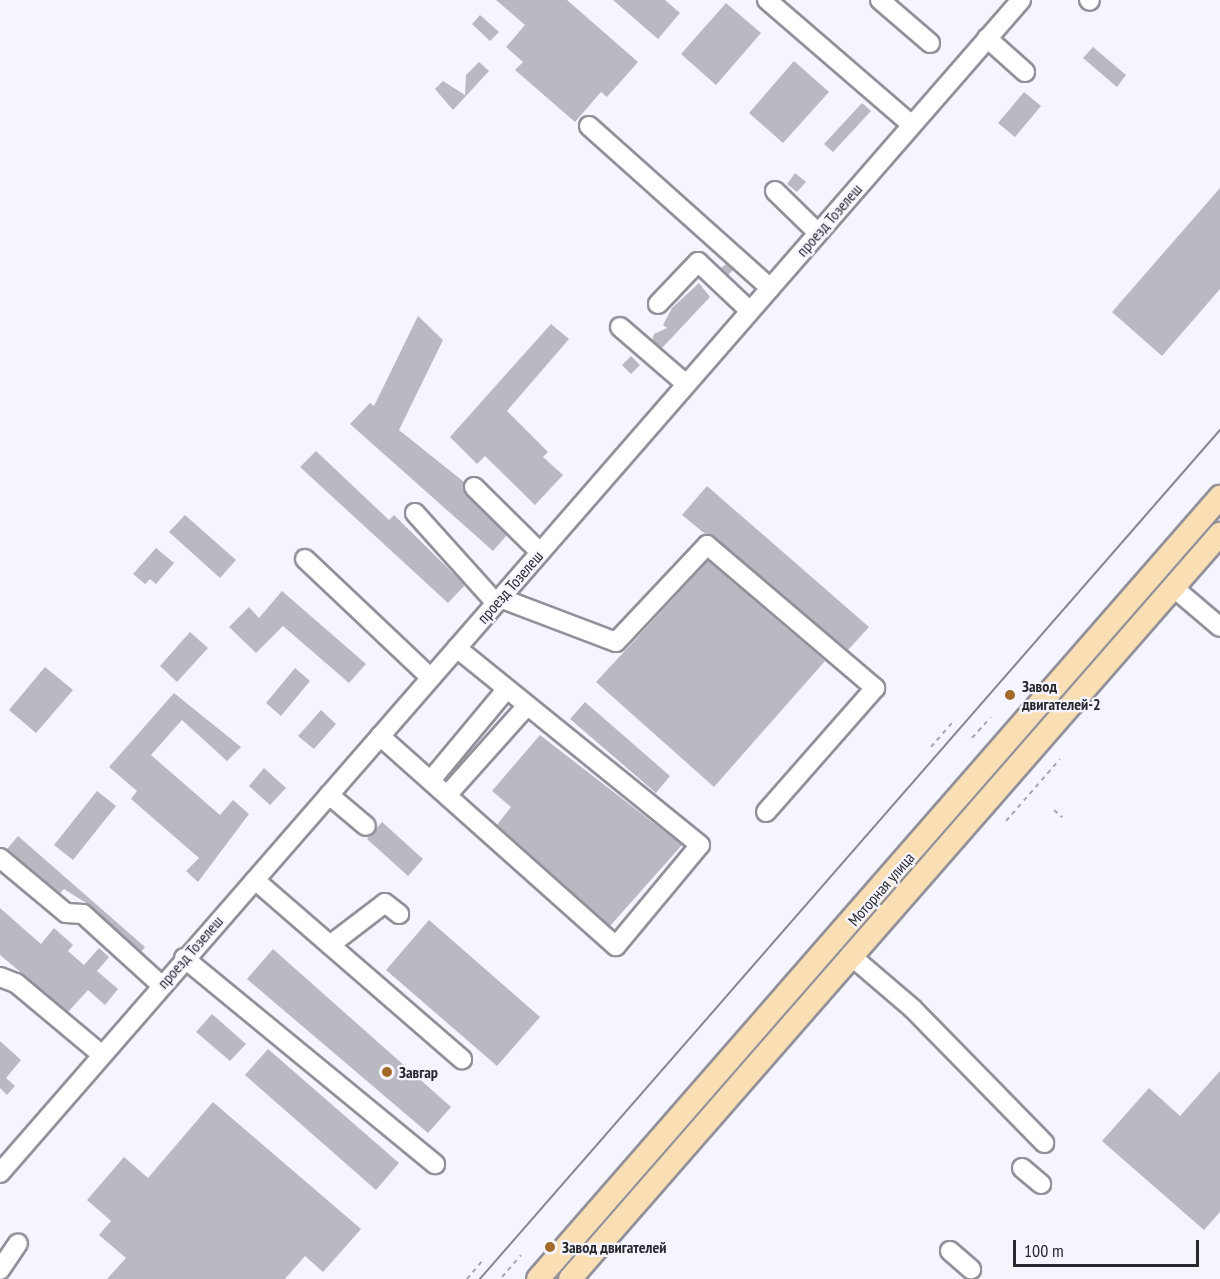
<!DOCTYPE html>
<html>
<head>
<meta charset="utf-8">
<style>
	body { margin:0 }
	#map { position:relative; width:1220px; height:1279px; overflow:hidden; background:#f5f5ff; font-family:"PT Sans Narrow",sans-serif }
	div>[style] { position:absolute }
	.building>* { inset:0; background:#b9b9c2 }
	.path>* { height:2px; margin-top:-1px; transform-origin:0; background:repeating-linear-gradient(90deg,#a6a6ae 0 4.5px,transparent 0 9px) }
	.roads { filter:drop-shadow(2px 0 #92919a) drop-shadow(-2px 0 #92919a) drop-shadow(0 2px #92919a) drop-shadow(0 -2px #92919a) }
	.minor>* { height:18px; margin:-9px; padding:0 9px; transform-origin:9px; border-radius:9px; background:#fff }
	.major>* { height:22px; margin:-11px; padding:0 11px; transform-origin:11px; border-radius:11px; background:#fbdfb4 }
	.tram>* { height:1.5px; margin:-0.75px; padding:0 0.75px; transform-origin:0.75px; border-radius:0.75px; background:#86868d }
	.dots>* { width:16px; height:16px; translate:-50% -50%; box-sizing:border-box; border:3px solid #f5f5ff; border-radius:50% }
	span { translate:-50% -50%; white-space:nowrap; text-align:center; line-height:1.15; -webkit-text-stroke:4.5px #f5f5ff; paint-order:stroke }
	.street-label { font-size:16px; color:#29292d }
	.poi-label { font-size:16px; color:#29292d; font-weight:700 }
	.left { translate:0 -50%; text-align:left }
	.scale { position:absolute; left:1013px; top:1240px; width:186px; height:27px; box-sizing:border-box; border:3px solid #29292d; border-top:0; padding-left:8px; font-size:18px; line-height:21px; white-space:nowrap; color:#29292d; -webkit-text-stroke:4px #f5f5ff; paint-order:stroke }
</style>
</head>
<body>
<div id="map">
	<div class="building">
		<div style="clip-path:polygon(496px 0,567px 0,638px 62px,607px 97px,601px 92px,575px 122px,515px 70px,523px 62px,506px 47px,525px 25px)"></div>
		<div style="clip-path:polygon(613px 0,665px 0,680px 13px,658px 39px)"></div>
		<div style="clip-path:polygon(726px 3px,761px 33px,716px 85px,681px 54px)"></div>
		<div style="clip-path:polygon(480px 15px,499px 32px,490px 41px,472px 24px)"></div>
		<div style="clip-path:polygon(1093px 47px,1126px 75px,1117px 87px,1083px 58px)"></div>
		<div style="clip-path:polygon(794px 61px,829px 92px,783px 143px,749px 113px)"></div>
		<div style="clip-path:polygon(479px 62px,489px 71px,453px 110px,435px 89px,443px 81px,465px 95px,466px 75px)"></div>
		<div style="clip-path:polygon(1024px 92px,1041px 106px,1015px 137px,998px 123px)"></div>
		<div style="clip-path:polygon(862px 103px,871px 111px,833px 152px,824px 144px)"></div>
		<div style="clip-path:polygon(795px 173px,806px 182px,797px 192px,787px 184px)"></div>
		<div style="clip-path:polygon(1220px 188px,1220px 289px,1162px 356px,1112px 312px)"></div>
		<div style="clip-path:polygon(726px 264px,733px 270px,728px 275px,721px 268px)"></div>
		<div style="clip-path:polygon(699px 283px,710px 297px,662px 348px,652px 340px,654px 334px,667px 328px,663px 325px,672px 308px)"></div>
		<div style="clip-path:polygon(418px 316px,443px 340px,399px 430px,464px 482px,466px 495px,507px 535px,493px 551px,350px 424px,370px 403px,374px 406px)"></div>
		<div style="clip-path:polygon(551px 324px,569px 339px,507px 411px,548px 452px,543px 457px,563px 475px,535px 505px,485px 456px,477px 464px,450px 437px)"></div>
		<div style="clip-path:polygon(631px 356px,640px 365px,631px 374px,622px 365px)"></div>
		<div style="clip-path:polygon(316px 451px,389px 520px,394px 515px,465px 585px,448px 603px,300px 467px)"></div>
		<div style="clip-path:polygon(707px 486px,869px 627px,848px 650px,682px 515px)"></div>
		<div style="clip-path:polygon(185px 515px,236px 560px,220px 578px,169px 532px)"></div>
		<div style="clip-path:polygon(156px 548px,174px 563px,156px 584px,150px 579px,145px 584px,133px 574px)"></div>
		<div style="clip-path:polygon(708px 561px,825px 661px,714px 787px,596px 682px)"></div>
		<div style="clip-path:polygon(282px 591px,366px 664px,349px 683px,283px 626px,256px 653px,229px 627px,249px 607px,259px 618px)"></div>
		<div style="clip-path:polygon(190px 632px,208px 648px,177px 682px,160px 666px)"></div>
		<div style="clip-path:polygon(45px 667px,73px 690px,36px 733px,9px 710px)"></div>
		<div style="clip-path:polygon(295px 668px,310px 681px,281px 716px,266px 703px)"></div>
		<div style="clip-path:polygon(174px 693px,241px 747px,227px 761px,182px 720px,151px 755px,220px 815px,233px 800px,249px 814px,198px 882px,186px 871px,199px 858px,131px 799px,137px 791px,109px 767px)"></div>
		<div style="clip-path:polygon(585px 702px,670px 776px,656px 793px,570px 719px)"></div>
		<div style="clip-path:polygon(321px 710px,336px 724px,314px 749px,298px 736px)"></div>
		<div style="clip-path:polygon(540px 735px,682px 845px,610px 926px,497px 825px,511px 807px,492px 791px)"></div>
		<div style="clip-path:polygon(264px 768px,286px 788px,270px 805px,249px 786px)"></div>
		<div style="clip-path:polygon(97px 791px,116px 806px,73px 860px,54px 845px)"></div>
		<div style="clip-path:polygon(382px 822px,423px 859px,408px 876px,367px 839px)"></div>
		<div style="clip-path:polygon(18px 836px,145px 947px,141px 952px,91px 906px,64px 889px,60px 893px,7px 849px)"></div>
		<div style="clip-path:polygon(0 908px,41px 944px,54px 928px,73px 945px,68px 951px,84px 965px,99px 948px,109px 957px,97px 971px,118px 989px,105px 1005px,88px 990px,68px 1012px,0 955px)"></div>
		<div style="clip-path:polygon(429px 920px,540px 1017px,497px 1066px,386px 970px)"></div>
		<div style="clip-path:polygon(273px 949px,451px 1107px,428px 1133px,247px 979px)"></div>
		<div style="clip-path:polygon(212px 1014px,246px 1044px,230px 1061px,196px 1032px)"></div>
		<div style="clip-path:polygon(0 1041px,21px 1060px,6px 1078px,15px 1086px,7px 1095px,0 1088px)"></div>
		<div style="clip-path:polygon(268px 1049px,399px 1163px,376px 1190px,245px 1075px)"></div>
		<div style="clip-path:polygon(1220px 1071px,1220px 1212px,1204px 1230px,1102px 1141px,1149px 1088px,1180px 1116px)"></div>
		<div style="clip-path:polygon(213px 1102px,361px 1229px,323px 1272px,305px 1256px,285px 1279px,107px 1279px,126px 1258px,99px 1235px,111px 1221px,87px 1200px,124px 1157px,148px 1178px)"></div>
	</div>
	<div class="path">
		<div style="left:972px;top:738px;width:28px;rotate:-48deg"></div>
		<div style="left:931px;top:747px;width:33px;rotate:-49deg"></div>
		<div style="left:1054px;top:810px;width:11px;rotate:41deg"></div>
		<div style="left:1006px;top:821px;width:82px;rotate:-48.9deg"></div>
		<div style="left:502px;top:1277px;width:29px;rotate:-49deg"></div>
		<div style="left:467px;top:1279px;width:25px;rotate:-50deg"></div>
	</div>
	<div class="roads">
		<div class="minor">
			<div style="left:767px;top:0;width:191px;rotate:40.8deg"></div>
			<div style="left:880px;top:0;width:66px;rotate:40.7deg"></div>
			<div style="left:1089px;top:0;width:1px;rotate:45deg"></div>
			<div style="left:987px;top:38px;width:51px;rotate:41.8deg"></div>
			<div style="left:589px;top:126px;width:243px;rotate:41.8deg"></div>
			<div style="left:775px;top:191px;width:60px;rotate:44.3deg"></div>
			<div style="left:658px;top:304px;width:58px;rotate:-46.4deg"></div>
			<div style="left:698px;top:262px;width:71px;rotate:43.3deg"></div>
			<div style="left:620px;top:327px;width:87px;rotate:40.8deg"></div>
			<div style="left:474px;top:487px;width:93px;rotate:44.6deg"></div>
			<div style="left:415px;top:513px;width:121px;rotate:48deg"></div>
			<div style="left:305px;top:559px;width:173px;rotate:43.4deg"></div>
			<div style="left:1174px;top:588px;width:60px;rotate:40.3deg"></div>
			<div style="left:500px;top:598px;width:124px;rotate:20.8deg"></div>
			<div style="left:616px;top:642px;width:133px;rotate:-46.8deg"></div>
			<div style="left:707px;top:545px;width:221px;rotate:40.4deg"></div>
			<div style="left:875px;top:688px;width:165px;rotate:131.3deg"></div>
			<div style="left:380px;top:736px;width:316px;rotate:41.7deg"></div>
			<div style="left:616px;top:946px;width:131px;rotate:-50.3deg"></div>
			<div style="left:700px;top:845px;width:313px;rotate:-141deg"></div>
			<div style="left:431px;top:780px;width:117px;rotate:-50.2deg"></div>
			<div style="left:449px;top:793px;width:115px;rotate:-48.2deg"></div>
			<div style="left:329px;top:795px;width:48px;rotate:40deg"></div>
			<div style="left:0;top:858px;width:86px;rotate:39.8deg"></div>
			<div style="left:66px;top:913px;width:17px;rotate:3deg"></div>
			<div style="left:83px;top:914px;width:105px;rotate:42.3deg"></div>
			<div style="left:255px;top:880px;width:274px;rotate:40.9deg"></div>
			<div style="left:330px;top:945px;width:69px;rotate:-37.4deg"></div>
			<div style="left:385px;top:903px;width:18px;rotate:38deg"></div>
			<div style="left:850px;top:955px;width:82px;rotate:40.5deg"></div>
			<div style="left:912px;top:1008px;width:189px;rotate:45.6deg"></div>
			<div style="left:184px;top:958px;width:325px;rotate:39.4deg"></div>
			<div style="left:0;top:977px;width:17px;rotate:21deg"></div>
			<div style="left:16px;top:983px;width:112px;rotate:39.9deg"></div>
			<div style="left:1022px;top:1168px;width:25px;rotate:40deg"></div>
			<div style="left:0;top:1173px;width:1555px;rotate:-48.96deg"></div>
			<div style="left:950px;top:1251px;width:28px;rotate:41deg"></div>
			<div style="left:0;top:1270px;width:32px;rotate:-56deg"></div>
		</div>
		<div class="major">
			<div style="left:538px;top:1279px;width:1038px;rotate:-48.91deg"></div>
			<div style="left:570px;top:1279px;width:989px;rotate:-48.9deg"></div>
		</div>
	</div>
	<div class="tram">
		<div style="left:480px;top:1279px;width:1126px;rotate:-48.92deg"></div>
	</div>
	<div class="dots">
		<div style="left:1010px;top:695px;background:#a36929"></div>
		<div style="left:387px;top:1072px;background:#a36929"></div>
		<div style="left:550px;top:1247px;background:#a36929"></div>
	</div>
	<div class="street-label">
		<span style="left:829px;top:220px;rotate:-49deg">проезд Тозелеш</span>
		<span style="left:510px;top:587px;rotate:-49deg">проезд Тозелеш</span>
		<span style="left:881px;top:889px;rotate:-49deg">Моторная улица</span>
		<span style="left:190px;top:952px;rotate:-49deg">проезд Тозелеш</span>
	</div>
	<div class="poi-label">
		<span class="left" style="left:1022px;top:695px">Завод<br>двигателей-2</span>
		<span class="left" style="left:399px;top:1072px">Завгар</span>
		<span class="left" style="left:562px;top:1247px">Завод двигателей</span>
	</div>
	<div class="scale">100 m</div>
</div>
</body>
</html>
